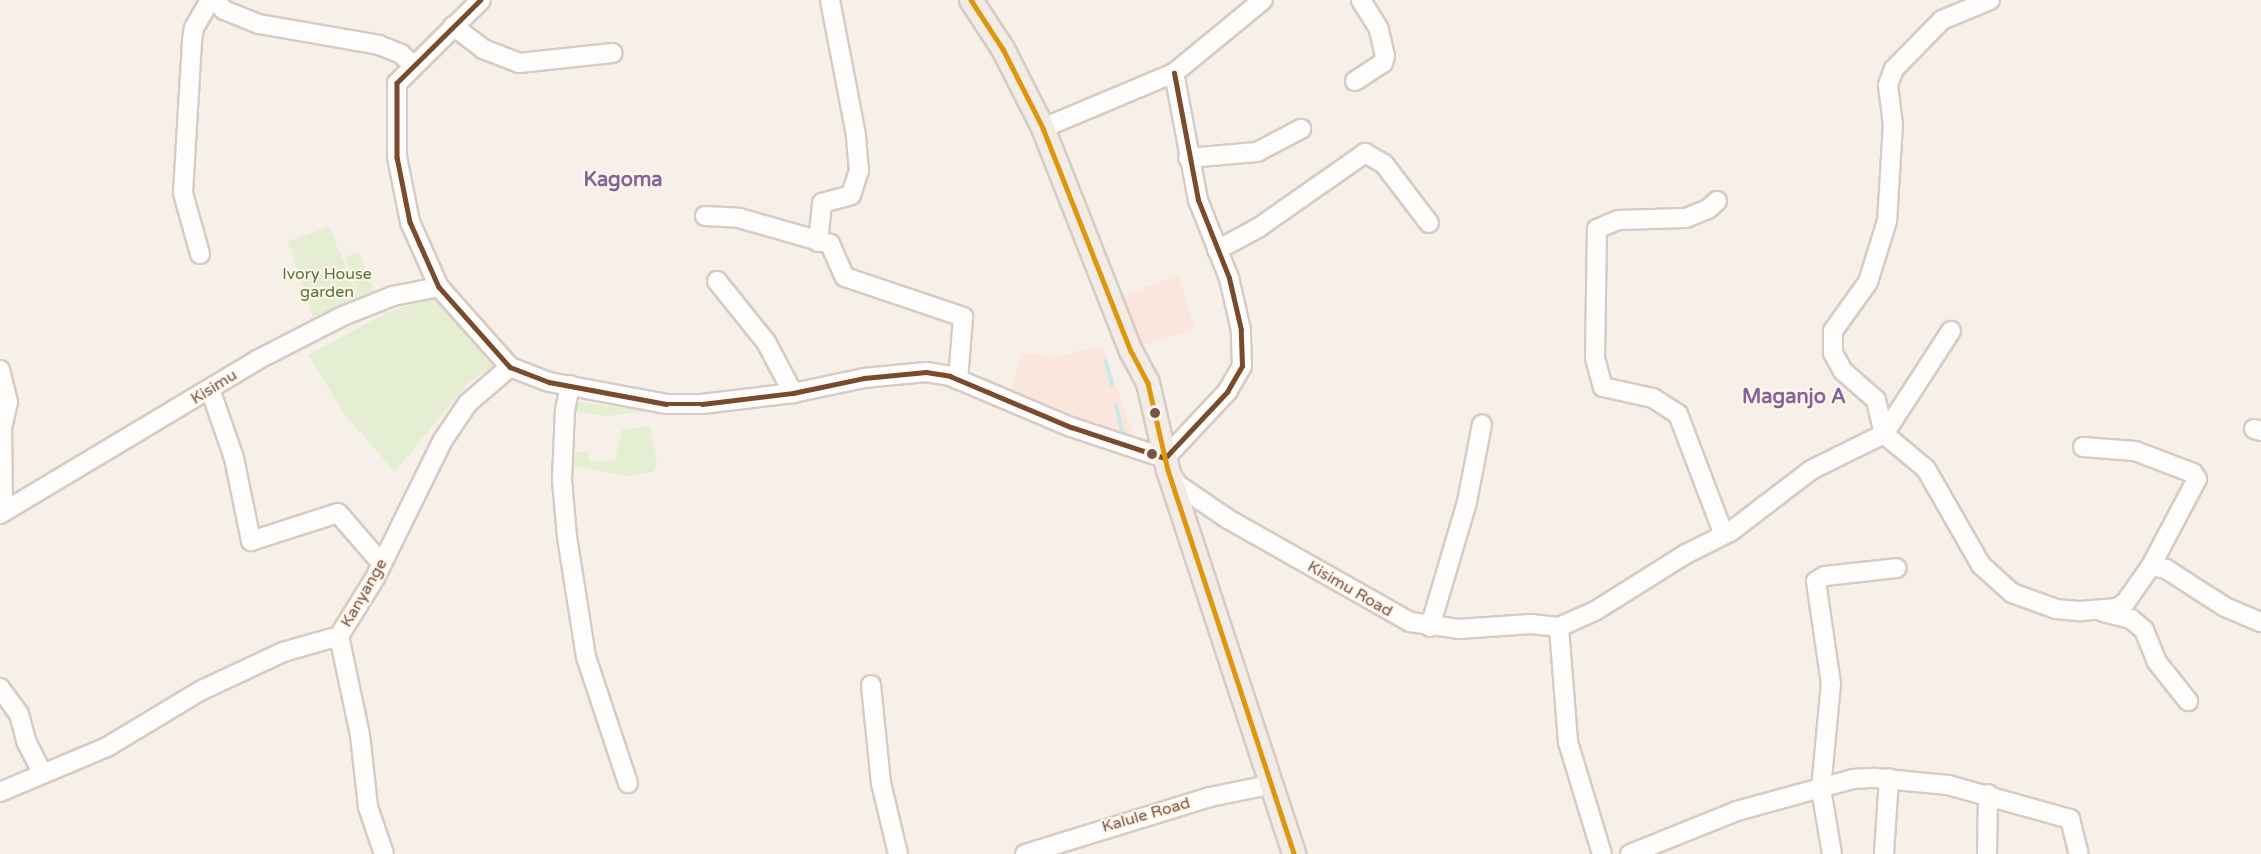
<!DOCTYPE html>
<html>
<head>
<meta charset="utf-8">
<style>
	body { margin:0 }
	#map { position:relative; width:2261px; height:854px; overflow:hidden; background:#f7f0e8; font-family:"Varela Round",sans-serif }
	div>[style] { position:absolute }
	.commercial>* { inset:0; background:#fbe6de }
	.green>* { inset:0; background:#e5edd2 }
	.stream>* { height:4px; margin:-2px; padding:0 2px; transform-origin:2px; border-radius:2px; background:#cae8e7 }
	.roads { filter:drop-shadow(2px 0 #d6cbc5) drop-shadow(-2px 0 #d6cbc5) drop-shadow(0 2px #d6cbc5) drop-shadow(0 -2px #d6cbc5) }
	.minor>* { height:18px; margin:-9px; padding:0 9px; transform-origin:9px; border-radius:9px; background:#fefdfc }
	.major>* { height:22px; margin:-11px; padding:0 11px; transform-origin:11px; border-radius:11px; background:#f3ece4 }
	.bus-1>* { height:4.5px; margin:-2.25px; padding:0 2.25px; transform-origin:2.25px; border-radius:2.25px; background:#7a4b2a }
	.bus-2>* { height:4.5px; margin:-2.25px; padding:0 2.25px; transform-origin:2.25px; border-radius:2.25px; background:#dd960e }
	.dots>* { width:16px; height:16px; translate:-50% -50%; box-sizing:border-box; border:3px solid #fff5e9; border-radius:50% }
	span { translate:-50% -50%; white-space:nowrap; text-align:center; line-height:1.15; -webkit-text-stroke:4.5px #fff5e9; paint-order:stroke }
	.park-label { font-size:16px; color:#52763c }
	.street-label { font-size:16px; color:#765447 }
	.quarter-label { font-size:20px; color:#82639a; font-weight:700 }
</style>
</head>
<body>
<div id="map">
	<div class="commercial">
		<div style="clip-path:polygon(1178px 275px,1195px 329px,1130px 349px,1116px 298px)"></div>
		<div style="clip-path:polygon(1102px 345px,1138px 447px,1009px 393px,1022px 353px,1054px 357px)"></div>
	</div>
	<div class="green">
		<div style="clip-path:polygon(329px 227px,359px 299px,313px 317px,288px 241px)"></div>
		<div style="clip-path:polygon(359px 252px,375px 294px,360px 299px,345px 257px)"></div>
		<div style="clip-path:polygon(430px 298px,437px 300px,493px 367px,473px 379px,455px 398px,395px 472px,346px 416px,308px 355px,386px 313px)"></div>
		<div style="clip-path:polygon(577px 402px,648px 411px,607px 416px,576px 412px)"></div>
		<div style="clip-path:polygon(650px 426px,657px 463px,654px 472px,626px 476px,566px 464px,568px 453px,588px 451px,589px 462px,615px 460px,622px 430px)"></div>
	</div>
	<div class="stream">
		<div style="left:1105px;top:360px;width:26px;rotate:74deg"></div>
		<div style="left:1116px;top:405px;width:36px;rotate:77deg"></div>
	</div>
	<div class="roads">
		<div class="minor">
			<div style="left:215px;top:0;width:13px;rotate:48deg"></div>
			<div style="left:224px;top:10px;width:38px;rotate:22deg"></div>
			<div style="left:259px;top:24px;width:122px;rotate:9.9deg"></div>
			<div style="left:379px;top:45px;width:24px;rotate:22deg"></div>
			<div style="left:401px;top:54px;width:16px;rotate:43deg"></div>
			<div style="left:481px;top:0;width:118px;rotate:135.3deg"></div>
			<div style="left:397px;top:83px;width:74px;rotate:90deg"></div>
			<div style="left:397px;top:157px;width:66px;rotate:78.7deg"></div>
			<div style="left:410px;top:222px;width:71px;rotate:66deg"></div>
			<div style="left:439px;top:287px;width:107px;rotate:48.4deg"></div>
			<div style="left:510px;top:367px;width:42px;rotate:21deg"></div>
			<div style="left:549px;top:382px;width:119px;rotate:10.6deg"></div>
			<div style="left:666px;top:404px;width:36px"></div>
			<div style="left:702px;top:404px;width:92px;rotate:-6.9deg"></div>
			<div style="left:793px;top:393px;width:73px;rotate:-11.9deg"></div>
			<div style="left:864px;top:378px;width:62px;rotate:-5.5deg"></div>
			<div style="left:926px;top:372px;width:24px;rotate:9deg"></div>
			<div style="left:950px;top:376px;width:131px;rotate:22.9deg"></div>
			<div style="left:1071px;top:427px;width:99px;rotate:18.3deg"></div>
			<div style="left:1165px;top:458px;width:91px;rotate:-46.8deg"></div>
			<div style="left:1227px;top:392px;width:30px;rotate:-60deg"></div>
			<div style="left:1242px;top:366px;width:36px;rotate:-92deg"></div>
			<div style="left:1241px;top:330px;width:53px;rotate:-103deg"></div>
			<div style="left:1229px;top:278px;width:84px;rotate:-111.7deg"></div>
			<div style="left:1198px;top:200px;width:129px;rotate:-100.7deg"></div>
			<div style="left:1990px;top:0;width:52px;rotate:157.4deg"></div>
			<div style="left:1942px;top:20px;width:69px;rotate:134.4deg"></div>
			<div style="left:1894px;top:69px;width:17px;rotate:111deg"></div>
			<div style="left:1888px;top:85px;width:39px;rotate:83deg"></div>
			<div style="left:1893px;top:124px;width:97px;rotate:93.5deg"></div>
			<div style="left:1887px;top:221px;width:64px;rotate:107.3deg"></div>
			<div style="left:1868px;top:282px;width:60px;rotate:125.5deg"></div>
			<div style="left:1833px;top:331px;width:22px;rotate:90deg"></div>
			<div style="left:1833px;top:353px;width:21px;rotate:61deg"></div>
			<div style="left:1843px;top:371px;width:44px;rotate:41.3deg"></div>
			<div style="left:1876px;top:400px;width:35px;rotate:77deg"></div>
			<div style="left:1884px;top:434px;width:55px;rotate:39.8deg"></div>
			<div style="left:1926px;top:469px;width:111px;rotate:60.2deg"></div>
			<div style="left:1981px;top:565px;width:42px;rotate:42.1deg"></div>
			<div style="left:2012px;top:593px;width:47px;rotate:20deg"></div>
			<div style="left:2056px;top:609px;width:25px;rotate:5deg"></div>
			<div style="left:2081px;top:611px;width:36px;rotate:-5deg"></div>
			<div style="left:2117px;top:608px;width:9px;rotate:-32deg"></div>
			<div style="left:2125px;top:603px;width:45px;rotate:-54.9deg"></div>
			<div style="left:2151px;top:566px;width:15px;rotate:11deg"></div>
			<div style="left:2166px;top:569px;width:70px;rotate:32.8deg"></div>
			<div style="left:2225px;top:607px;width:39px;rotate:23deg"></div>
			<div style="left:453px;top:26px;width:38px;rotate:37deg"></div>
			<div style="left:483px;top:49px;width:39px;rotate:21deg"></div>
			<div style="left:519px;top:63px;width:94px;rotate:-6.1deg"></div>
			<div style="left:1355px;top:81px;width:33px;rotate:-33deg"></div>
			<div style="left:1383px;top:63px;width:7px;rotate:-74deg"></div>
			<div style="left:1385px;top:56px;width:28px;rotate:-103deg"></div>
			<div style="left:1379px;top:29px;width:34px;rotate:-122deg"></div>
			<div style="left:1043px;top:128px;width:142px;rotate:-22.8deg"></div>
			<div style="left:1174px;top:73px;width:115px;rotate:-39.4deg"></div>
			<div style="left:1188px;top:158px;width:69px;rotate:-5deg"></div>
			<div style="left:1257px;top:152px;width:50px;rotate:-27.6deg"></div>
			<div style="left:1717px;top:201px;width:12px;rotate:138deg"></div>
			<div style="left:1708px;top:209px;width:24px;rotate:158deg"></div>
			<div style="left:1686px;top:218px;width:68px;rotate:178.3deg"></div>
			<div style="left:1618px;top:220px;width:23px;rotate:157deg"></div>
			<div style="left:1597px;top:229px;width:129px;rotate:90.9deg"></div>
			<div style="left:1595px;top:358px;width:30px;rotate:75deg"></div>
			<div style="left:1603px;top:387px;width:51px;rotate:12.4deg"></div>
			<div style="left:1653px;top:398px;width:30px;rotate:33deg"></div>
			<div style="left:1678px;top:414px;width:129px;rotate:69.2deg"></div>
			<div style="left:705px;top:216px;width:34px;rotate:3deg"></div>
			<div style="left:739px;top:218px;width:95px;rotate:15.9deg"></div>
			<div style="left:830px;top:244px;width:36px;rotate:66deg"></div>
			<div style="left:845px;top:277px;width:125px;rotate:18.7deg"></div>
			<div style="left:963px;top:317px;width:63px;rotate:94.5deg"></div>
			<div style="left:818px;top:242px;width:39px;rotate:-84deg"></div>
			<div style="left:822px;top:203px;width:30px;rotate:-15deg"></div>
			<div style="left:851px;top:195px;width:25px;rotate:-72deg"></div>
			<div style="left:859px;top:171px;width:36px;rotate:-95deg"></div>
			<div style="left:856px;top:135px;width:137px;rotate:-100.9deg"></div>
			<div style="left:1217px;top:250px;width:47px;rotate:-28.2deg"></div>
			<div style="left:1258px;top:228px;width:131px;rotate:-35deg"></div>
			<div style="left:1365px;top:153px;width:22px;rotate:30deg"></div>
			<div style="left:1384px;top:164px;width:74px;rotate:52.7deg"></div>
			<div style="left:200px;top:254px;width:63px;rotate:-105.6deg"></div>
			<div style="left:183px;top:193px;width:153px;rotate:-86.6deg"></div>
			<div style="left:192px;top:40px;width:12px;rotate:-81deg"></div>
			<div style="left:194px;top:28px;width:32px;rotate:-60deg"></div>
			<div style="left:717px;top:281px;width:78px;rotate:51.2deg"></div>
			<div style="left:766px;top:342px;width:58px;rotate:62.1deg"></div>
			<div style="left:0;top:370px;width:33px;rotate:76deg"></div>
			<div style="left:8px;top:402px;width:27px;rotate:103deg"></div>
			<div style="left:2px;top:428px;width:84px;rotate:89.3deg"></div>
			<div style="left:570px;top:385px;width:25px;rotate:101deg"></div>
			<div style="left:565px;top:410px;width:70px;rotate:92.5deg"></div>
			<div style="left:562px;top:480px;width:57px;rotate:85deg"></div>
			<div style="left:567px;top:537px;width:121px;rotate:81deg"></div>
			<div style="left:586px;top:657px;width:133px;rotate:71.6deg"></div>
			<div style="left:210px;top:389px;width:73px;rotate:70.8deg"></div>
			<div style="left:234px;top:458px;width:85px;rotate:78.4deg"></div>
			<div style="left:251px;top:541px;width:91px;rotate:-17.8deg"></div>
			<div style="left:338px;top:513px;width:67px;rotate:49.2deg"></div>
			<div style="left:2254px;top:429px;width:7px;rotate:16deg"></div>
			<div style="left:2083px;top:447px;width:52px;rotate:4.4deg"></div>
			<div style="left:2135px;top:451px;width:62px;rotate:20.8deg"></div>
			<div style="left:2193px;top:473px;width:7px;rotate:56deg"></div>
			<div style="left:2197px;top:479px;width:98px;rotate:117.9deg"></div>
			<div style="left:1171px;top:474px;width:13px;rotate:58deg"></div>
			<div style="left:1178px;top:485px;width:60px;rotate:34.2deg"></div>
			<div style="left:1228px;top:519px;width:209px;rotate:29.5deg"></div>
			<div style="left:1410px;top:622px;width:49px;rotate:8.1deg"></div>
			<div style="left:1459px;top:629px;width:72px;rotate:-4deg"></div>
			<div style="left:1531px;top:624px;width:28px;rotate:6deg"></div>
			<div style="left:0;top:514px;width:300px;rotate:-30.9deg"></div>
			<div style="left:257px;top:360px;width:97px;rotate:-27.1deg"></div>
			<div style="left:343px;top:316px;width:54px;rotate:-21.8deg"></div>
			<div style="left:393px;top:296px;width:47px;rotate:-11.1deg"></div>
			<div style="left:2103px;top:612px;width:29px;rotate:14deg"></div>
			<div style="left:2131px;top:619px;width:17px;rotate:40deg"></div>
			<div style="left:2144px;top:630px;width:35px;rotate:68deg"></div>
			<div style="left:2157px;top:662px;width:50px;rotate:51.5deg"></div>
			<div style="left:1430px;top:627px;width:130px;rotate:-73.5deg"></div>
			<div style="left:1467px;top:502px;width:79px;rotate:-79.1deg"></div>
			<div style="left:871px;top:685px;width:99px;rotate:84.2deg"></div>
			<div style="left:881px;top:783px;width:73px;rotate:76.5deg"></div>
			<div style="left:0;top:688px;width:32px;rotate:54deg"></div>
			<div style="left:19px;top:714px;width:30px;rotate:75deg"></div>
			<div style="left:27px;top:743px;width:33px;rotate:63deg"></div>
			<div style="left:0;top:792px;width:116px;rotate:-22.8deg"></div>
			<div style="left:107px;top:747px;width:111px;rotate:-31deg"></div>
			<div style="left:202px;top:690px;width:89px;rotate:-25.1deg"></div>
			<div style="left:283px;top:652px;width:58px;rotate:-15.9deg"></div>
			<div style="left:384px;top:854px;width:50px;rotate:-108.8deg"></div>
			<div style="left:368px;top:807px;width:72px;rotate:-96.3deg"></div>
			<div style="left:360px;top:735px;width:101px;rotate:-102deg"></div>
			<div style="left:339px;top:636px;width:68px;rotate:-58.2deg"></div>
			<div style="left:375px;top:578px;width:154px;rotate:-63.8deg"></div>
			<div style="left:443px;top:440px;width:45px;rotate:-56deg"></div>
			<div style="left:468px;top:403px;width:55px;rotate:-40.6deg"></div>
			<div style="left:1025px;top:854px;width:194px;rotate:-17.1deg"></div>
			<div style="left:1210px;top:797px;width:60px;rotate:-11.5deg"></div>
			<div style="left:1602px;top:854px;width:117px;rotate:-106.9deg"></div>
			<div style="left:1568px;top:742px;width:115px;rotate:-94.5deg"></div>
			<div style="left:1559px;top:627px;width:39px;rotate:-24deg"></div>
			<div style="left:1595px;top:611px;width:107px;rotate:-32.1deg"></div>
			<div style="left:1686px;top:554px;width:49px;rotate:-26.6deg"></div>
			<div style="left:1730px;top:532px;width:102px;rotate:-37.4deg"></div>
			<div style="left:1811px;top:470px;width:81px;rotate:-26.3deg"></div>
			<div style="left:1884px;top:434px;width:123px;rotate:-57deg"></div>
			<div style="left:1630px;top:854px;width:115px;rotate:-21.9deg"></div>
			<div style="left:1737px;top:811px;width:120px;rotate:-15.4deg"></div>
			<div style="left:1853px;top:779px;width:22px;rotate:-3deg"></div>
			<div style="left:1875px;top:778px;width:73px;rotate:5.5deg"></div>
			<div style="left:1948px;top:785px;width:127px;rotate:15.6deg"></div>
			<div style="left:2070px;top:819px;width:36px;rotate:76deg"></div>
			<div style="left:1832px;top:854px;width:66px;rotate:-99.6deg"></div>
			<div style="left:1821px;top:789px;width:105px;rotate:-84.6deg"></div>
			<div style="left:1831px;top:684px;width:104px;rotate:-98.3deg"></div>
			<div style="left:1816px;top:581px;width:10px;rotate:-29deg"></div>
			<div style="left:1825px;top:576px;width:72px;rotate:-6.3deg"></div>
			<div style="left:1884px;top:854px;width:76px;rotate:-86.2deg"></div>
			<div style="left:1987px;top:854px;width:60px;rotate:-89deg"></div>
		</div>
		<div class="major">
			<div style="left:971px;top:0;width:59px;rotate:56.9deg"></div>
			<div style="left:1003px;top:49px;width:89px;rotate:63.1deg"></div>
			<div style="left:1043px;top:128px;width:240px;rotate:68.5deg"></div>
			<div style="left:1131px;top:351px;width:36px;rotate:62deg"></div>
			<div style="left:1148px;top:383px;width:89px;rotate:77.1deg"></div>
			<div style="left:1168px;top:470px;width:404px;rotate:71.8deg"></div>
		</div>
	</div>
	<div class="bus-1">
		<div style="left:481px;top:0;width:118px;rotate:135.3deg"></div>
		<div style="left:397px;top:83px;width:74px;rotate:90deg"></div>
		<div style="left:397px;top:157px;width:66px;rotate:78.7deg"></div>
		<div style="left:410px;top:222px;width:71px;rotate:66deg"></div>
		<div style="left:439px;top:287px;width:107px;rotate:48.4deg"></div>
		<div style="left:510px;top:367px;width:42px;rotate:21deg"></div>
		<div style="left:549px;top:382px;width:119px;rotate:10.6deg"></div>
		<div style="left:666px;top:404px;width:36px"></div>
		<div style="left:702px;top:404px;width:92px;rotate:-6.9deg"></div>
		<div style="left:793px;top:393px;width:73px;rotate:-11.9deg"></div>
		<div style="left:864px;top:378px;width:62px;rotate:-5.5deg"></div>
		<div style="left:926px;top:372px;width:24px;rotate:9deg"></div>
		<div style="left:950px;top:376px;width:131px;rotate:22.9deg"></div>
		<div style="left:1071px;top:427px;width:99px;rotate:18.3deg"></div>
		<div style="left:1165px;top:458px;width:91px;rotate:-46.8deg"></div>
		<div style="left:1227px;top:392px;width:30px;rotate:-60deg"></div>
		<div style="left:1242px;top:366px;width:36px;rotate:-92deg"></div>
		<div style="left:1241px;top:330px;width:53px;rotate:-103deg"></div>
		<div style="left:1229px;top:278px;width:84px;rotate:-111.7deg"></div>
		<div style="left:1198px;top:200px;width:129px;rotate:-100.7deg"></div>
	</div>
	<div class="bus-2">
		<div style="left:971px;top:0;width:59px;rotate:56.9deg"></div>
		<div style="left:1003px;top:49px;width:89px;rotate:63.1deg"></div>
		<div style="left:1043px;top:128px;width:240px;rotate:68.5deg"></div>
		<div style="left:1131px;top:351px;width:36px;rotate:62deg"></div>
		<div style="left:1148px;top:383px;width:89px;rotate:77.1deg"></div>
		<div style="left:1168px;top:470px;width:404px;rotate:71.8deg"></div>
	</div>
	<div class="dots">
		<div style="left:1155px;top:413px;background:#765447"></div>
		<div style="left:1152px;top:454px;background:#765447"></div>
	</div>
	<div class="park-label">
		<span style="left:327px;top:283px">Ivory House<br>garden</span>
	</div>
	<div class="street-label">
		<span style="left:214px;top:387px;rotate:-32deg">Kisimu</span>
		<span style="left:1350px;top:589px;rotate:30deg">Kisimu Road</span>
		<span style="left:364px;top:593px;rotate:-60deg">Kanyange</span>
		<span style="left:1146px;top:815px;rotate:-16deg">Kalule Road</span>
	</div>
	<div class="quarter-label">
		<span style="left:623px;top:180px">Kagoma</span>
		<span style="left:1794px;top:397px">Maganjo A</span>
	</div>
</div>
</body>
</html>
